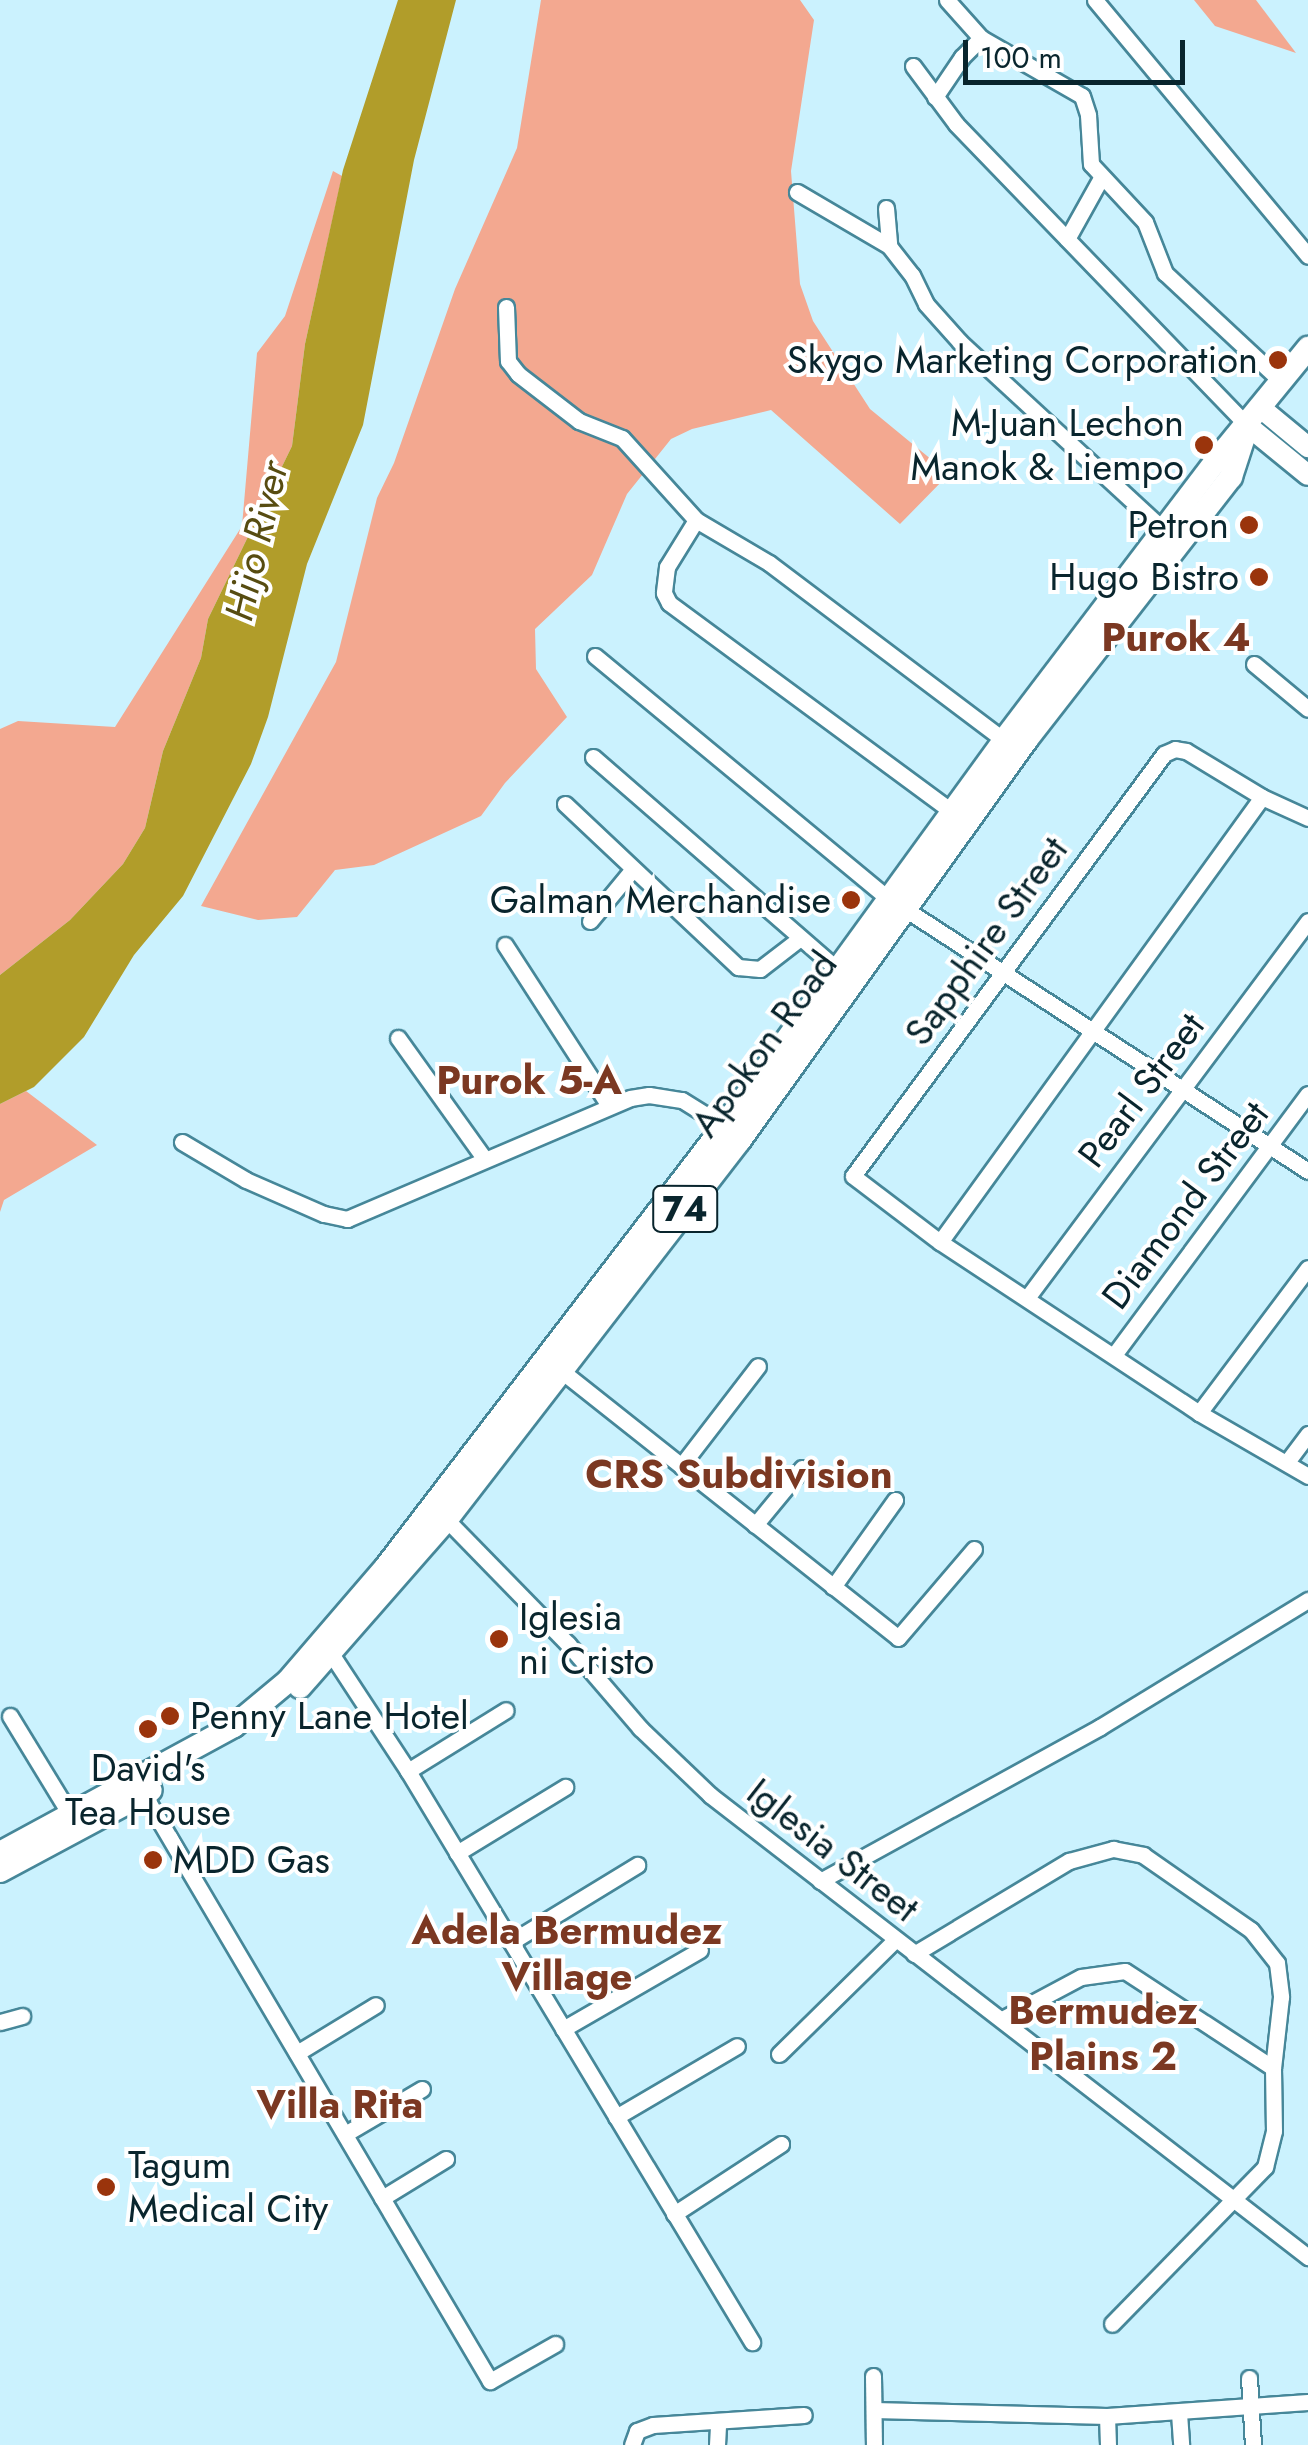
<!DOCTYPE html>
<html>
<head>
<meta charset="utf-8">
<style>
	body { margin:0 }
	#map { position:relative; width:1308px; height:2445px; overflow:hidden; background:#cbf2fe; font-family:Jost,sans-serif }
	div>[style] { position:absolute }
	.green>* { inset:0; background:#f3a890 }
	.water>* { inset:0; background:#b19d2a }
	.roads { filter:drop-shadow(2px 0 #468799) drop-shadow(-2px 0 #468799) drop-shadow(0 2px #468799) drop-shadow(0 -2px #468799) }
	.minor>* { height:15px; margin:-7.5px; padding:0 7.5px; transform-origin:7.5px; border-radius:7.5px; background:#fff }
	.major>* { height:20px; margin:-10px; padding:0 10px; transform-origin:10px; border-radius:10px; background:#fff }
	.highway>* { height:22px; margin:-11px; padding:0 11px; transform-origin:11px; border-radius:11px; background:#fff }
	.dots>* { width:28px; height:28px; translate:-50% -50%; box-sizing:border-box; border:5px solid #fff; border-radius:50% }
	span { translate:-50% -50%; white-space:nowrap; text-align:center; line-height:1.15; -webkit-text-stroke:8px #fff; paint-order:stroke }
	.shield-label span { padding:2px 8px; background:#fff; border:2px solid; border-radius:8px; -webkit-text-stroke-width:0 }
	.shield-label { font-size:35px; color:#09252d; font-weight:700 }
	.poi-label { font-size:38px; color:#09252d }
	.right { translate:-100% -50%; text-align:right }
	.left { translate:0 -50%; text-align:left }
	.street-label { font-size:38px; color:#09252d }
	.water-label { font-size:40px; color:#574c11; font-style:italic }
	.neighbourhood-label { font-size:40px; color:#7b3822; font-weight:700 }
	.scale { position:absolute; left:963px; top:40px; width:222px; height:45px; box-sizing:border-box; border:5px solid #09252d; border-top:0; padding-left:12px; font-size:30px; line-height:35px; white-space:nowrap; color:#09252d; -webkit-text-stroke:8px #fff; paint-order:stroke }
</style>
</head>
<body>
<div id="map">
	<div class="green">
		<div style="clip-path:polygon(541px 0,800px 0,814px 20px,791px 171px,800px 284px,813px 321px,870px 409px,949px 474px,900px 524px,771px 410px,692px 429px,671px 439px,627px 494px,592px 575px,535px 629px,536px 669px,567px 717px,505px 783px,481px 816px,374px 865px,335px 870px,297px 917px,258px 920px,201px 906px,336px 662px,377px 498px,394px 463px,455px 289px,517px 148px)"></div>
		<div style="clip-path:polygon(1194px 0,1256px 0,1296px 53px,1215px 26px)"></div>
		<div style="clip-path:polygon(333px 171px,342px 176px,305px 344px,292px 446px,208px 619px,201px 658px,163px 751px,145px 828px,123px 864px,70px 920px,0 975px,0 729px,18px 721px,115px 727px,242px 526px,257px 353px,285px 316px)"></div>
		<div style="clip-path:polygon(26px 1091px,97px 1145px,4px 1200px,0 1212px,0 1104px)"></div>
	</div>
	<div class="water">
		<div style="clip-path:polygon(398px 0,456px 0,414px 160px,363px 425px,307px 564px,268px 717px,251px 764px,183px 896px,134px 955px,84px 1037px,34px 1087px,0 1104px,0 975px,70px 920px,123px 864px,145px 828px,163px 751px,201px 658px,208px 619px,292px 446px,305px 344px,343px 170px)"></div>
	</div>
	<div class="roads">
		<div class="minor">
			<div style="left:947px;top:0;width:51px;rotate:48.2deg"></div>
			<div style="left:981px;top:38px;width:116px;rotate:29.9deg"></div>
			<div style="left:1082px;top:96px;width:20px;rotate:72deg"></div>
			<div style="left:1088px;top:115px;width:49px;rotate:86.5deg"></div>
			<div style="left:1091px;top:164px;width:79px;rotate:47deg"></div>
			<div style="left:1145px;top:222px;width:55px;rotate:68.6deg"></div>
			<div style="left:1165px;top:273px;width:160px;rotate:43deg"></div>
			<div style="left:1095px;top:0;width:333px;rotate:50.2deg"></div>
			<div style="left:913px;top:66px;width:72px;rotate:53.4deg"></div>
			<div style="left:956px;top:124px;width:420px;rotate:46deg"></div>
			<div style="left:935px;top:97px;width:48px;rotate:-56deg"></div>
			<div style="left:962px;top:57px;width:27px;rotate:-45deg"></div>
			<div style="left:797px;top:192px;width:107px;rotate:30.4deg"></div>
			<div style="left:889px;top:246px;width:37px;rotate:52deg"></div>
			<div style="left:912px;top:275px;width:32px;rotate:64deg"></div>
			<div style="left:926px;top:304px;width:51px;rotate:48.2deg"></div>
			<div style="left:960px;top:342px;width:277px;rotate:42.7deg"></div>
			<div style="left:886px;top:208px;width:38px;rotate:85deg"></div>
			<div style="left:1067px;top:239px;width:70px;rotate:-60.9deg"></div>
			<div style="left:506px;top:307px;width:54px;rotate:87.9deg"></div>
			<div style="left:508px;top:361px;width:16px;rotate:52deg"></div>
			<div style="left:518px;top:374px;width:77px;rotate:37.6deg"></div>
			<div style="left:579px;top:421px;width:46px;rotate:21.6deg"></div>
			<div style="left:622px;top:438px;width:110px;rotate:47.9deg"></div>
			<div style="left:696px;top:520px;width:85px;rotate:30.5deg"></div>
			<div style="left:769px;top:563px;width:294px;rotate:37deg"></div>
			<div style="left:696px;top:520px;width:55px;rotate:121.7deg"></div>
			<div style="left:667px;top:567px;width:26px;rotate:97deg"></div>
			<div style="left:664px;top:593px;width:11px;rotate:63deg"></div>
			<div style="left:669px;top:603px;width:352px;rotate:36.4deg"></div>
			<div style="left:595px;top:656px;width:380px;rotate:39.6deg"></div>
			<div style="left:888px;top:898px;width:501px;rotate:33.02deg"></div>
			<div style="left:1254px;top:664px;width:70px;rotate:39.8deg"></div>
			<div style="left:593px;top:757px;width:331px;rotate:41deg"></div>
			<div style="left:565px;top:804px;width:238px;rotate:43.3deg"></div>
			<div style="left:738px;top:967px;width:22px;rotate:5deg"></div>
			<div style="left:760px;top:969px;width:49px;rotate:-37.6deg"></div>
			<div style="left:1308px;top:818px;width:51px;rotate:-155.5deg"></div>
			<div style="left:1262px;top:797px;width:89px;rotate:-148.8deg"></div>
			<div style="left:1186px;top:751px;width:11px;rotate:-170deg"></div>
			<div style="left:1175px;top:749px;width:12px;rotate:156deg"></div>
			<div style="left:1164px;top:754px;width:524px;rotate:126.39deg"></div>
			<div style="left:853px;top:1176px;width:109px;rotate:37.2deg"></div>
			<div style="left:940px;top:1242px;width:310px;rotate:33.4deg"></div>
			<div style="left:1199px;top:1413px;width:126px;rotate:30deg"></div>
			<div style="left:590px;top:921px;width:67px;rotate:-50.4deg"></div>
			<div style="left:505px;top:945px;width:189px;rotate:57.1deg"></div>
			<div style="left:398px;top:1038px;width:148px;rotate:54.4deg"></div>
			<div style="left:182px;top:1142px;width:74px;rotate:30.7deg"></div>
			<div style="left:246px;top:1180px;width:85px;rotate:23.6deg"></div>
			<div style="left:324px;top:1214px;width:24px;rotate:12deg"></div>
			<div style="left:347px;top:1219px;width:308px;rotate:-23.1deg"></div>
			<div style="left:630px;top:1098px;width:19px;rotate:-9deg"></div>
			<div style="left:649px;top:1095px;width:33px;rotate:9deg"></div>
			<div style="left:682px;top:1100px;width:57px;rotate:32deg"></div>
			<div style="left:940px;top:1242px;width:549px;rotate:-54.11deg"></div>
			<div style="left:1027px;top:1298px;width:470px;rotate:-53.3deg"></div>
			<div style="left:1114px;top:1355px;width:325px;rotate:-53.4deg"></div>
			<div style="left:554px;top:1365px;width:439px;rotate:38.4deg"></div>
			<div style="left:898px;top:1638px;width:117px;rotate:-49.5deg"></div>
			<div style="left:1199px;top:1413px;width:181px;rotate:-53.1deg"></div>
			<div style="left:1287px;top:1462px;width:35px;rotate:-53deg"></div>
			<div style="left:681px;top:1466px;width:126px;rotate:-52.4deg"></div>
			<div style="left:443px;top:1516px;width:179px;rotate:45.7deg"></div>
			<div style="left:568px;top:1644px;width:111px;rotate:49.4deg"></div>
			<div style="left:640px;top:1728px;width:97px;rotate:43.7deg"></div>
			<div style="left:710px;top:1795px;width:756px;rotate:37.69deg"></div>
			<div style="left:755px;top:1525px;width:74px;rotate:-50.5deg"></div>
			<div style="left:833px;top:1587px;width:107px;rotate:-54.5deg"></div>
			<div style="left:326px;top:1646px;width:149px;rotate:56.7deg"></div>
			<div style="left:408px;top:1771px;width:667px;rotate:58.93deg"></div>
			<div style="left:10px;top:1716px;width:117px;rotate:58.6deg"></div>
			<div style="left:408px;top:1771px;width:115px;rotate:-31.9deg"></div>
			<div style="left:139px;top:1786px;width:691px;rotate:59.46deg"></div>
			<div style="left:490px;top:2381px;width:75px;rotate:-29.6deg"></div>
			<div style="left:457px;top:1853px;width:127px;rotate:-31.4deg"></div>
			<div style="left:820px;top:1881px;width:320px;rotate:-28.8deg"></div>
			<div style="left:1100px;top:1727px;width:244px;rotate:-31.4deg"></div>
			<div style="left:511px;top:1942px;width:148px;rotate:-31.4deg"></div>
			<div style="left:914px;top:1954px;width:181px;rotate:-31deg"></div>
			<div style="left:1069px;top:1861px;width:46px;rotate:-15.3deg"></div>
			<div style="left:1113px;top:1849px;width:31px;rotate:11deg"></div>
			<div style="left:1143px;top:1855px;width:131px;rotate:34.8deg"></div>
			<div style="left:1251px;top:1930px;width:42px;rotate:51.8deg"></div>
			<div style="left:1277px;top:1963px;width:34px;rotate:83deg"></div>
			<div style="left:1281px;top:1997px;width:71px;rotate:96.4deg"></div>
			<div style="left:1273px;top:2068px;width:63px;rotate:89.1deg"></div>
			<div style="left:1274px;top:2131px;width:37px;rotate:104deg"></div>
			<div style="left:1265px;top:2167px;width:219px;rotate:134.3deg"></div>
			<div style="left:1002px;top:2019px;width:89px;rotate:-28deg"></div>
			<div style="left:1081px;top:1977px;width:44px;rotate:-7.8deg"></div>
			<div style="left:1125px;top:1971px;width:177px;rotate:33.2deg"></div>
			<div style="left:0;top:2022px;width:23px;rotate:-15deg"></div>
			<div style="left:563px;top:2029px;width:158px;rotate:-30deg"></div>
			<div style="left:297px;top:2053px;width:92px;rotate:-31.3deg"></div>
			<div style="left:779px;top:2054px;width:163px;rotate:-44.5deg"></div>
			<div style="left:616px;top:2117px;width:140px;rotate:-30.4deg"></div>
			<div style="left:345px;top:2134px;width:89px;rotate:-30.3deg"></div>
			<div style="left:382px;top:2198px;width:75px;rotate:-31.4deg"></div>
			<div style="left:674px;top:2214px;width:128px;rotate:-33.2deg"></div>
			<div style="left:873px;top:2376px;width:69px;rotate:89.2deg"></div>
			<div style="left:1249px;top:2378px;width:67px;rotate:86.6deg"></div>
			<div style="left:874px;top:2410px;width:233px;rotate:1.5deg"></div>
			<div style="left:1107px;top:2416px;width:201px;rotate:-4deg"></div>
			<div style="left:1179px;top:2413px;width:32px;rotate:86deg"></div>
			<div style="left:1107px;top:2416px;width:29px;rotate:88deg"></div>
			<div style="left:632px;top:2445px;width:15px;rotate:-70deg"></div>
			<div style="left:637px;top:2431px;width:17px;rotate:-21deg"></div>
			<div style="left:653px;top:2425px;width:151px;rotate:-3.8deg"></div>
			<div style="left:717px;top:2445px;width:21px;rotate:-87deg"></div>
		</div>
		<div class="major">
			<div style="left:1262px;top:409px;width:60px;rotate:39.6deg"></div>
			<div style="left:1248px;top:426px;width:77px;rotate:39.2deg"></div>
		</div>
		<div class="highway">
			<div style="left:300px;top:1687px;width:223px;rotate:-48.8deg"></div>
			<div style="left:447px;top:1519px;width:479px;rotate:-52.3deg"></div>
			<div style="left:740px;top:1140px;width:493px;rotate:-54.4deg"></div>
			<div style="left:1027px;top:739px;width:332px;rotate:-52.1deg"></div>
			<div style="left:1231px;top:477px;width:45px;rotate:-72deg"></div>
			<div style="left:0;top:1853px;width:266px;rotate:-28.5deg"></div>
			<div style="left:234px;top:1726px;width:70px;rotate:-39.8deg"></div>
			<div style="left:288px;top:1681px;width:150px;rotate:-49.3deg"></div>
			<div style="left:386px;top:1567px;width:556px;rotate:-52.53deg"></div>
			<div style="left:724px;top:1126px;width:477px;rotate:-54deg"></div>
			<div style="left:1004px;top:740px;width:348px;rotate:-52.8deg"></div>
			<div style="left:1214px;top:463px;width:149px;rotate:-50.7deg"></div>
			<div style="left:0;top:1871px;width:171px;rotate:-28.2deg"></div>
		</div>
	</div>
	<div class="dots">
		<div style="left:1278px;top:360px;background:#9a340c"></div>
		<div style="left:1204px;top:445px;background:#9a340c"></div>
		<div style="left:1249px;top:525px;background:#9a340c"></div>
		<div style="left:1259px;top:577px;background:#9a340c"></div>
		<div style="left:851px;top:900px;background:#9a340c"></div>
		<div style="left:499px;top:1639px;background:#9a340c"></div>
		<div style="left:170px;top:1716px;background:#9a340c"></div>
		<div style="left:148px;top:1729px;background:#9a340c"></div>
		<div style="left:153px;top:1860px;background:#9a340c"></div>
		<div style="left:106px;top:2187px;background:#9a340c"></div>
	</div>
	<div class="shield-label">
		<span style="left:685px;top:1209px">74</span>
	</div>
	<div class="poi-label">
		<span class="right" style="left:1258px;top:360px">Skygo Marketing Corporation</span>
		<span class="right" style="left:1184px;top:445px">M-Juan Lechon<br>Manok &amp; Liempo</span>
		<span class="right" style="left:1229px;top:525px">Petron</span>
		<span class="right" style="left:1239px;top:577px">Hugo Bistro</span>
		<span class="right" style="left:831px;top:900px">Galman Merchandise</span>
		<span class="left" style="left:519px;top:1639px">Iglesia<br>ni Cristo</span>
		<span class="left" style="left:190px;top:1716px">Penny Lane Hotel</span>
		<span style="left:148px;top:1790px">David's<br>Tea House</span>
		<span class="left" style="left:173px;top:1860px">MDD Gas</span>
		<span class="left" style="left:128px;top:2187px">Tagum<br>Medical City</span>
	</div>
	<div class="street-label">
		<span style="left:986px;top:941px;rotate:-54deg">Sapphire Street</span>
		<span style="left:764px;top:1044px;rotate:-54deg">Apokon Road</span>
		<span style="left:1141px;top:1090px;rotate:-53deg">Pearl Street</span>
		<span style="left:1185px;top:1205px;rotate:-53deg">Diamond Street</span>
		<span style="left:833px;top:1850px;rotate:38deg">Iglesia Street</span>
	</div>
	<div class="water-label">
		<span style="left:256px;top:541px;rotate:-77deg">Hijo River</span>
	</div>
	<div class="neighbourhood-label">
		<span style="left:1176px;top:637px">Purok 4</span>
		<span style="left:529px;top:1080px">Purok 5-A</span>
		<span style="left:739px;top:1474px">CRS Subdivision</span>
		<span style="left:567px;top:1953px">Adela Bermudez<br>Village</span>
		<span style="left:1103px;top:2033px">Bermudez<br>Plains 2</span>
		<span style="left:340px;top:2104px">Villa Rita</span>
	</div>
	<div class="scale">100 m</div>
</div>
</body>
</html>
